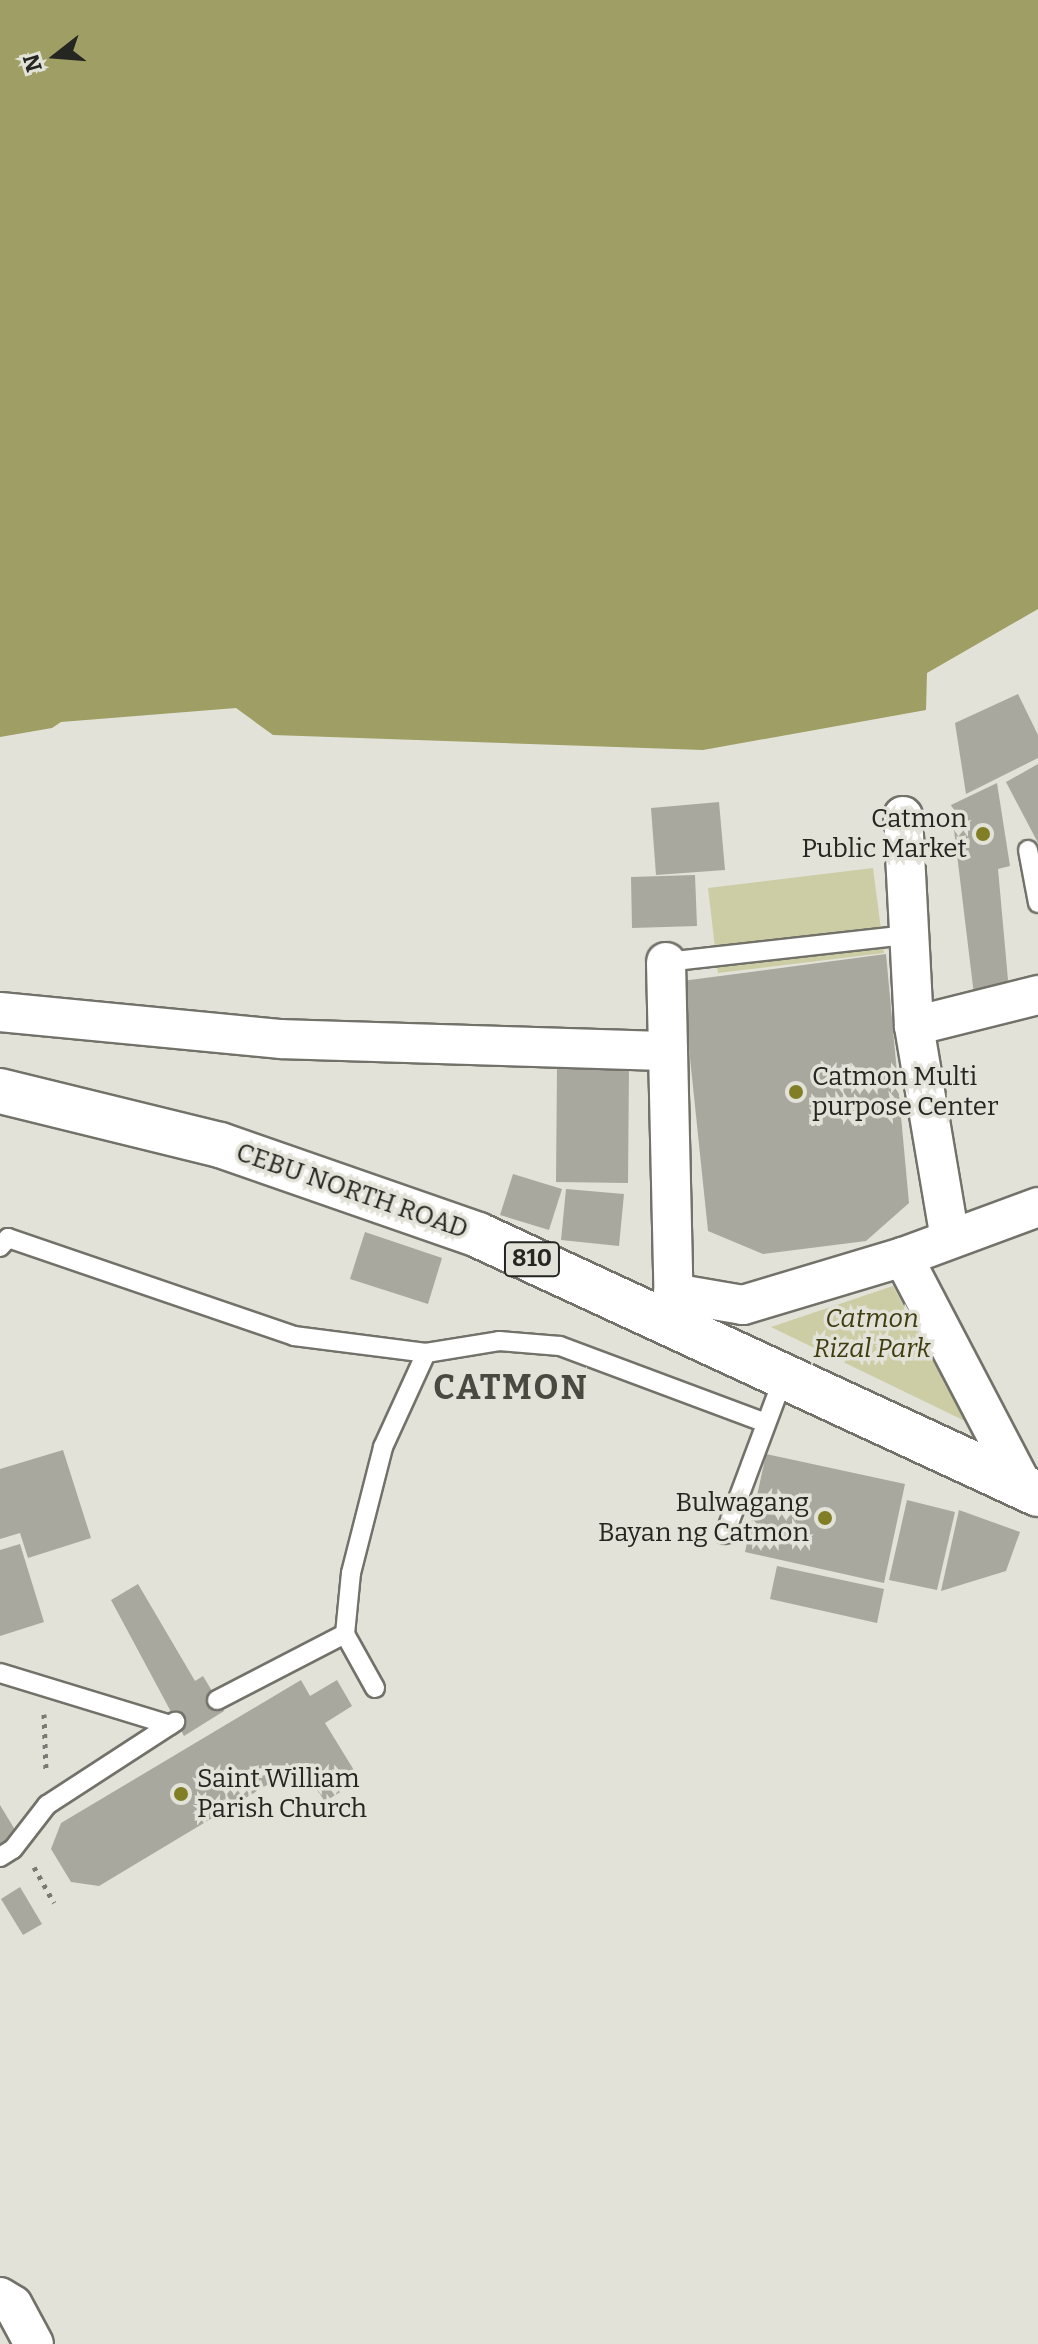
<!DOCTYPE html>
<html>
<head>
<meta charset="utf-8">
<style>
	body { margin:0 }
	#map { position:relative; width:1038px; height:2344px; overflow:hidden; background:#e2e2d8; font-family:Bitter,serif }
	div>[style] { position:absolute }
	.green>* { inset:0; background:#cccca5 }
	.water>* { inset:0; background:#9f9e64 }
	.building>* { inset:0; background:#a8a89f }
	.path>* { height:5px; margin-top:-2.5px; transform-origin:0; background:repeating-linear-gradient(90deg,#7a7a74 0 4px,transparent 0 10px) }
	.roads { filter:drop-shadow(2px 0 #72726a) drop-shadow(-2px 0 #72726a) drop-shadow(0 2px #72726a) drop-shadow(0 -2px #72726a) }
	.service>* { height:18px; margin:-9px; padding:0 9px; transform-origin:9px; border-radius:9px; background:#fff }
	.minor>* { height:38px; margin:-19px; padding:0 19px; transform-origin:19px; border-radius:19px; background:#fff }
	.trunk>* { height:44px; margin:-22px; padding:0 22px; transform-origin:22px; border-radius:22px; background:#fff }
	.dots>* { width:22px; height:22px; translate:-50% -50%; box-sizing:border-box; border:4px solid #e2e2d8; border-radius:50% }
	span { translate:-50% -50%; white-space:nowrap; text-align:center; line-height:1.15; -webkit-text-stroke:7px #e2e2d8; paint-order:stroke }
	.shield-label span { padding:2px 6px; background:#e2e2d8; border:2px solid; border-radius:6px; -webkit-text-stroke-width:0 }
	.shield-label { font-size:24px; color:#252521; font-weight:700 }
	.poi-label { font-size:26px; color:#252521 }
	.right { translate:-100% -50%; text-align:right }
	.left { translate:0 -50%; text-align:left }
	.street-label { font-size:26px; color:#252521 }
	.park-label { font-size:26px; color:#3f3d0f; font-style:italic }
	.district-label { font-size:34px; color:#494941; font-weight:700; letter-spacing:2px }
	.north { position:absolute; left:16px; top:16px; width:80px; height:80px; -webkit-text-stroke:6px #e2e2d8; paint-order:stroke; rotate:253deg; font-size:22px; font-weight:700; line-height:32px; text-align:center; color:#252521 }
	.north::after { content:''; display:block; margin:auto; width:28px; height:36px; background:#252521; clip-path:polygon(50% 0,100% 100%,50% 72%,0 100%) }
</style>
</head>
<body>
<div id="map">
	<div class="green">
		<div style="clip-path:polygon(873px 868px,884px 953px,718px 973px,708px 888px)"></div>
		<div style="clip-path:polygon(893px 1286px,965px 1421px,771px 1327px)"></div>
	</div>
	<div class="water">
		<div style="clip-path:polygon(0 0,1038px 0,1038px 609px,927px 673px,926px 710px,703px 750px,273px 735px,236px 708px,61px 722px,52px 728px,0 737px)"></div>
	</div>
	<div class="building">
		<div style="clip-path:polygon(1018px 694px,1038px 735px,1038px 758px,966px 794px,955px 723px)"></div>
		<div style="clip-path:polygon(1038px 764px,1038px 843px,1006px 782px)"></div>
		<div style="clip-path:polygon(997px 783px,1010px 866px,998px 869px,1009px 991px,974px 995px,951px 805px)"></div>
		<div style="clip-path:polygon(719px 802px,725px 870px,656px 875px,651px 808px)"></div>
		<div style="clip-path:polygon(695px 875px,697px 926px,632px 928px,631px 877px)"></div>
		<div style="clip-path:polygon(886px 954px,909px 1203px,866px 1241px,763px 1254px,708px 1231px,682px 981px)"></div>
		<div style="clip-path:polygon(557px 1066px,629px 1066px,628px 1183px,556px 1182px)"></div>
		<div style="clip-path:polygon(513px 1174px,562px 1189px,549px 1230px,500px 1215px)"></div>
		<div style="clip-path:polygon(566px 1189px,624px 1194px,619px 1246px,561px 1240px)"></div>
		<div style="clip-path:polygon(365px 1232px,442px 1258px,428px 1304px,350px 1279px)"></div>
		<div style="clip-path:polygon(63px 1450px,91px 1538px,28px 1558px,20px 1533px,0 1539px,0 1469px)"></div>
		<div style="clip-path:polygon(766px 1454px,905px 1484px,884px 1583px,745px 1552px)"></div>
		<div style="clip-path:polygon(907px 1500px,955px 1512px,937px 1590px,889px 1580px)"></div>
		<div style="clip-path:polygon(959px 1510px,1020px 1532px,1006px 1571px,941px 1591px)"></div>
		<div style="clip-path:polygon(20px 1544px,44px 1622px,0 1636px,0 1550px)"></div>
		<div style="clip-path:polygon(777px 1566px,884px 1589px,877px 1623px,770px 1599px)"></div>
		<div style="clip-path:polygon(138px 1584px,195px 1681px,203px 1676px,224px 1711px,184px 1736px,111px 1600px)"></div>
		<div style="clip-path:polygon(301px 1680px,310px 1696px,337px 1680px,352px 1706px,325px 1723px,360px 1780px,324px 1802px,302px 1764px,99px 1886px,71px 1882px,51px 1849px,61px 1823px)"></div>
		<div style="clip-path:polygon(0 1805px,20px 1838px,0 1849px)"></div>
		<div style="clip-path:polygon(20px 1887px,42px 1924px,23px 1935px,1px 1899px)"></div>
	</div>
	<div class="path">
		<div style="left:44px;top:1714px;width:58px;rotate:88deg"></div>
		<div style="left:34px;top:1867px;width:41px;rotate:60.9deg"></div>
	</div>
	<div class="roads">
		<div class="service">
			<div style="left:1028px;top:850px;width:54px;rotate:79.3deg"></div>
			<div style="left:666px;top:962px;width:241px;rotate:-6.4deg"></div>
			<div style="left:0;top:1247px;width:12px;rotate:-48deg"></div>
			<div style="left:8px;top:1238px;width:302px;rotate:18.9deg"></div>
			<div style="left:294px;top:1336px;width:133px;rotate:7.3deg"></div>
			<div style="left:426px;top:1353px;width:74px;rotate:-9.3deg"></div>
			<div style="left:499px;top:1341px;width:61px;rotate:4.7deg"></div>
			<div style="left:560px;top:1346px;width:217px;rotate:20.5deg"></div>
			<div style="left:725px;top:1534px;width:169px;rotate:-69.5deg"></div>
			<div style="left:0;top:1673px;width:178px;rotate:17deg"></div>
			<div style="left:375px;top:1688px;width:62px;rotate:-119.1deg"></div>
			<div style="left:345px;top:1634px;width:61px;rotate:-84.4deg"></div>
			<div style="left:351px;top:1573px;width:130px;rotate:-75.7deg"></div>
			<div style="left:383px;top:1447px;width:103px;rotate:-65.4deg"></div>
			<div style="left:217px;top:1700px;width:144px;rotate:-27.3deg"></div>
			<div style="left:0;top:1857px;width:15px;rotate:-32deg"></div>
			<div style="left:13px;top:1849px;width:56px;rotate:-52.3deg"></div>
			<div style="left:47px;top:1805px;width:153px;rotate:-33deg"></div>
		</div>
		<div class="minor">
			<div style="left:903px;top:816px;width:210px;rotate:87deg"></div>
			<div style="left:914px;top:1026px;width:216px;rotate:80.4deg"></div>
			<div style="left:666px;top:962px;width:357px;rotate:88.7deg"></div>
			<div style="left:0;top:1012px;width:283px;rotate:5.5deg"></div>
			<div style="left:282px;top:1039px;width:386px;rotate:1.8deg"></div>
			<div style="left:914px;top:1026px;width:128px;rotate:-14deg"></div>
			<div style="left:903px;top:1257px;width:257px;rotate:62.4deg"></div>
			<div style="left:673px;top:1293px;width:71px;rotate:9.7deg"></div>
			<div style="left:743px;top:1305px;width:167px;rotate:-16.7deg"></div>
			<div style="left:903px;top:1257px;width:144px;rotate:-20.3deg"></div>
			<div style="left:0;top:2297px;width:15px;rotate:32deg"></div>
			<div style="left:13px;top:2305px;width:44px;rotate:61.7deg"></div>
		</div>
		<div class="trunk">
			<div style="left:0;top:1091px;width:227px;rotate:13.8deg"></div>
			<div style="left:220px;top:1145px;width:273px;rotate:19.2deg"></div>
			<div style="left:478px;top:1235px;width:617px;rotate:24.82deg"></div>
		</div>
	</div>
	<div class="dots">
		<div style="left:983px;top:834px;background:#817e26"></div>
		<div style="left:796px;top:1092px;background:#817e26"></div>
		<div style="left:825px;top:1518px;background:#817e26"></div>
		<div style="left:181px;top:1794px;background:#817e26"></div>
	</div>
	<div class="shield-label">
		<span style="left:532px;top:1259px">810</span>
	</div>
	<div class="poi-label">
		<span class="right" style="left:967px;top:834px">Catmon<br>Public Market</span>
		<span class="left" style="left:812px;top:1092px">Catmon Multi<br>purpose Center</span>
		<span class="right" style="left:809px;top:1518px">Bulwagang<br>Bayan ng Catmon</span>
		<span class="left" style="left:197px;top:1794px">Saint William<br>Parish Church</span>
	</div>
	<div class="street-label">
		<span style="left:352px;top:1191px;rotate:19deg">CEBU NORTH ROAD</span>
	</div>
	<div class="park-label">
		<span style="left:872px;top:1334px">Catmon<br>Rizal Park</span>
	</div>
	<div class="district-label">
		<span style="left:511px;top:1388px">CATMON</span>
	</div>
	<div class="north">N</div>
</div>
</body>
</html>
